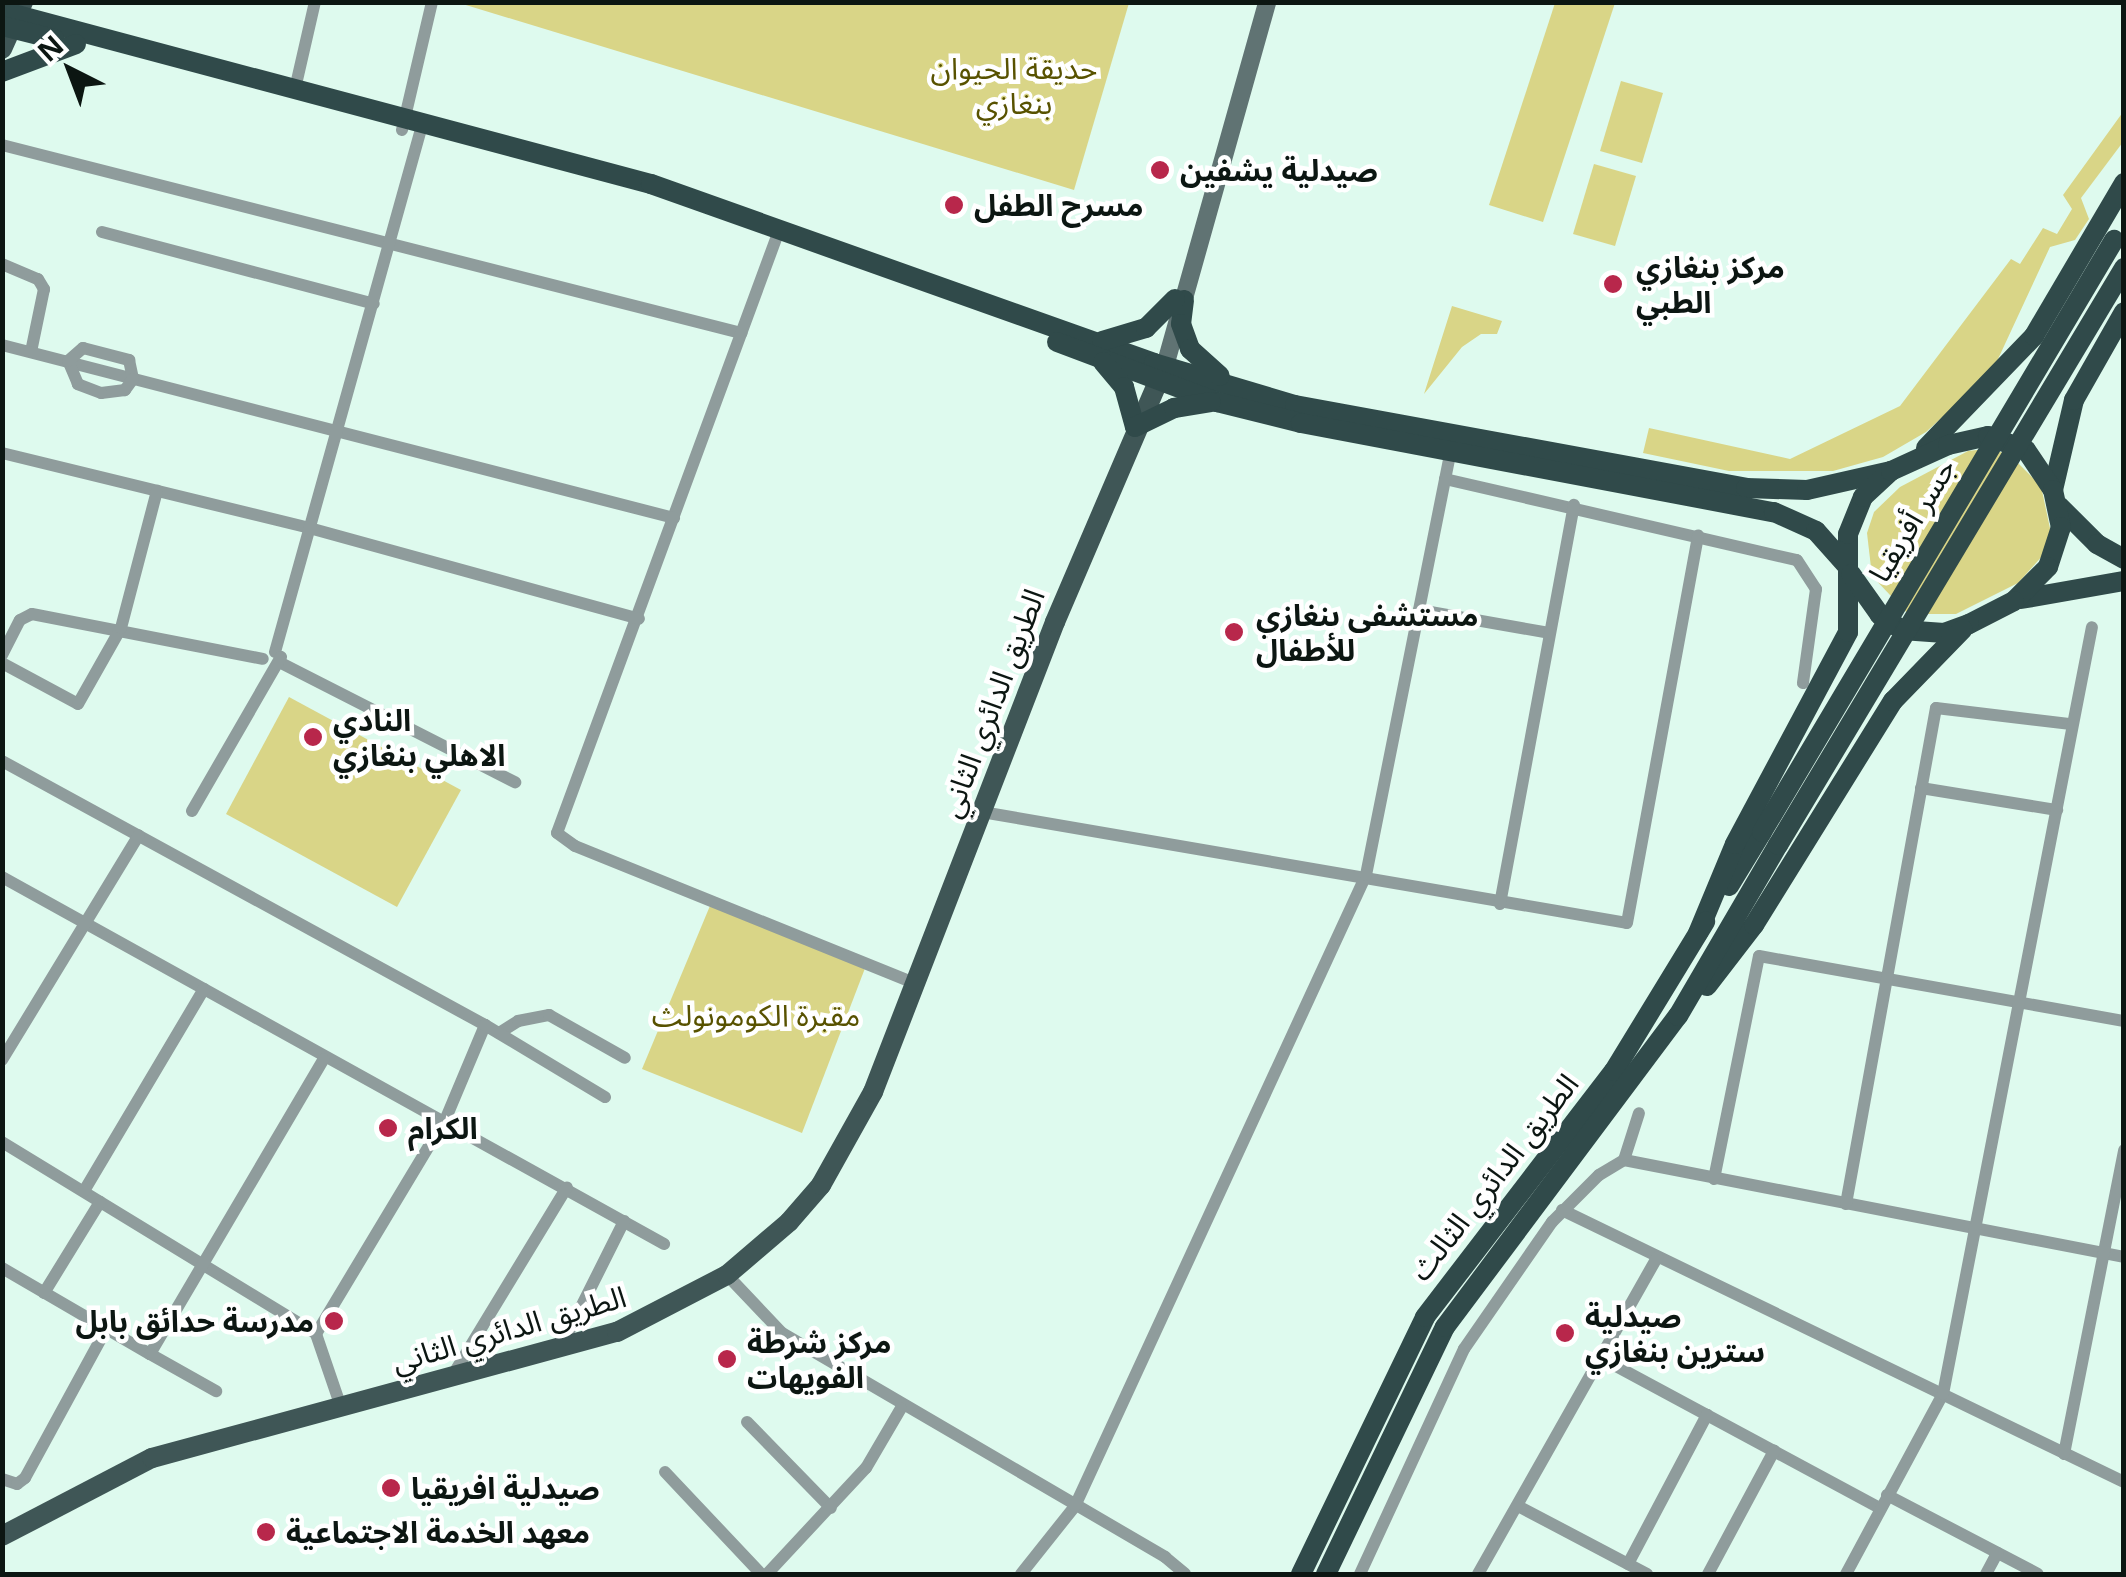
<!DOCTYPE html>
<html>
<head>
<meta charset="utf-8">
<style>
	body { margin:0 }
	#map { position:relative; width:2126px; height:1577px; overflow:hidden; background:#defaee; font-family:"Noto Sans","Noto Sans Arabic",sans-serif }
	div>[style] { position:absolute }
	.green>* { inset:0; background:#d9d587 }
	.minor>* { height:12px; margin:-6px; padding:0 6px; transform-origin:6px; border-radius:6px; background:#8f9c9c }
	.secondary>* { height:18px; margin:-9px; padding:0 9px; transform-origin:9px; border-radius:9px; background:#607373 }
	.primary>* { height:20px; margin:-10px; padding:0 10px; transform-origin:10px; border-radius:10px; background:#3f5656 }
	.trunk>* { height:20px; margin:-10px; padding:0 10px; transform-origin:10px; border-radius:10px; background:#304a4a }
	.trunk-bridge>* { height:20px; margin:-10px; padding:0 10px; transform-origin:10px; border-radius:10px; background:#304a4a }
	.dots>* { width:28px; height:28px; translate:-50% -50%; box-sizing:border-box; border:5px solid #fff; border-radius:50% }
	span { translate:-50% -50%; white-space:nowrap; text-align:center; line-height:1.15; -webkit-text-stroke:9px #fff; paint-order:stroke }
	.park-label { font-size:30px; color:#585200 }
	.poi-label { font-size:30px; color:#0c1612; font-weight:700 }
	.left { translate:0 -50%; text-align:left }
	.right { translate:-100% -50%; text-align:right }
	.street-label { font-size:30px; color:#0c1612 }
	.frame { position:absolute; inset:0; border:5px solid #0c1612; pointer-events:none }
	.north { position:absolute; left:20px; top:20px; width:100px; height:100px; -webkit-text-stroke:8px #fff; paint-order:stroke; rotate:318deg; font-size:28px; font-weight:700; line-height:40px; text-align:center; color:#0c1612 }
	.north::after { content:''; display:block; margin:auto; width:35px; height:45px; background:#0c1612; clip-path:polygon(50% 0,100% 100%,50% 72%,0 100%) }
</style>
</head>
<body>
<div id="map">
	<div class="green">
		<div style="clip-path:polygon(456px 2px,1129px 2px,1129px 3px,1074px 190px)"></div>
		<div style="clip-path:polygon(1555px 3px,1615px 3px,1543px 222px,1489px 205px)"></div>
		<div style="clip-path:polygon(1621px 81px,1663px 93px,1642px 163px,1600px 151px)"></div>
		<div style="clip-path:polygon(2123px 112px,2123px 142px,2081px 198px,2089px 219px,2075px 240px,2050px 247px,1992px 372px,1926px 432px,1883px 457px,1833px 471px,1729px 471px,1643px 453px,1649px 428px,1790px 459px,1900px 406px,2011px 259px,2020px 264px,2043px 228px,2057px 234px,2072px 209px,2063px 195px)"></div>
		<div style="clip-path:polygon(1594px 164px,1636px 176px,1615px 246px,1573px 234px)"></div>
		<div style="clip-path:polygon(1452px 306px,1502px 321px,1497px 334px,1481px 334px,1462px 347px,1424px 394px)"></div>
		<div style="clip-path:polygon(1986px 449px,2009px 454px,2041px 486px,2051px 533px,2044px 554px,2018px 583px,1956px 614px,1908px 614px,1872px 576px,1867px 533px,1874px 512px,1900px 487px,1968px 451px)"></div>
		<div style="clip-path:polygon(289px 697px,461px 790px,397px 907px,226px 814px)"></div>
		<div style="clip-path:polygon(712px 901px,867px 963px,802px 1133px,642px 1069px)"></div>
	</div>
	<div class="minor">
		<div style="left:295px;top:89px;width:89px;rotate:-77.1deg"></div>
		<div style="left:402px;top:130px;width:131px;rotate:-76.8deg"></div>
		<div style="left:2px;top:145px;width:763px;rotate:14.27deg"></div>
		<div style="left:102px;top:232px;width:281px;rotate:14.8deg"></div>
		<div style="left:777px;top:236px;width:636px;rotate:110.23deg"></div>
		<div style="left:557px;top:833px;width:22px;rotate:36deg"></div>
		<div style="left:575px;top:846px;width:366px;rotate:22deg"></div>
		<div style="left:2px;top:264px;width:39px;rotate:23deg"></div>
		<div style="left:38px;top:279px;width:12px;rotate:59deg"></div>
		<div style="left:44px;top:289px;width:64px;rotate:101.7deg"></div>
		<div style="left:2px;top:345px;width:694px;rotate:14.44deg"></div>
		<div style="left:83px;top:348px;width:48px;rotate:14.6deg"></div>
		<div style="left:129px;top:360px;width:19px;rotate:78deg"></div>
		<div style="left:133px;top:379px;width:14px;rotate:126deg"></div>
		<div style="left:125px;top:390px;width:24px;rotate:173deg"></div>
		<div style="left:101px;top:393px;width:25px;rotate:-159deg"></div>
		<div style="left:78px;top:384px;width:25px;rotate:-113deg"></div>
		<div style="left:68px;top:361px;width:20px;rotate:-41deg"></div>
		<div style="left:2px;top:453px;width:320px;rotate:13.7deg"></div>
		<div style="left:313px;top:529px;width:338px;rotate:15.4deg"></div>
		<div style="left:1445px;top:479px;width:361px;rotate:13deg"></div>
		<div style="left:1797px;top:560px;width:35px;rotate:57deg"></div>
		<div style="left:1816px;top:589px;width:95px;rotate:97.9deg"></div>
		<div style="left:1419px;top:610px;width:132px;rotate:10deg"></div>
		<div style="left:275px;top:652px;width:550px;rotate:-74.4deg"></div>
		<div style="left:2px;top:655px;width:39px;rotate:-63deg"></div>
		<div style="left:20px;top:620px;width:13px;rotate:-27deg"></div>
		<div style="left:32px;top:614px;width:235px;rotate:11deg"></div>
		<div style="left:2px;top:663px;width:86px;rotate:28.3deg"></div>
		<div style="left:78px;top:704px;width:87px;rotate:-60.5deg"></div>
		<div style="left:121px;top:628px;width:142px;rotate:-75.3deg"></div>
		<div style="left:281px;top:663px;width:263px;rotate:27deg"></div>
		<div style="left:2px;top:761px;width:550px;rotate:28.66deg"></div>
		<div style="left:1921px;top:788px;width:138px;rotate:9.2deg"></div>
		<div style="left:192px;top:811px;width:178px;rotate:-60deg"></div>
		<div style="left:982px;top:812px;width:654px;rotate:9.76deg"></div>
		<div style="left:1627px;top:923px;width:394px;rotate:-79.6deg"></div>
		<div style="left:2px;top:877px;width:757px;rotate:29deg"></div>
		<div style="left:1500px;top:904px;width:406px;rotate:-79.5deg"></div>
		<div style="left:499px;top:1033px;width:22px;rotate:-32deg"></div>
		<div style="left:518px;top:1021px;width:32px;rotate:-11deg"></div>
		<div style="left:549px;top:1015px;width:87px;rotate:29.5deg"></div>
		<div style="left:2px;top:1060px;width:263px;rotate:-58.7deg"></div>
		<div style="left:2px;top:1142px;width:368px;rotate:31.4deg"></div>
		<div style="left:316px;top:1334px;width:77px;rotate:71.1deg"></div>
		<div style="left:1624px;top:1160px;width:509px;rotate:10.98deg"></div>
		<div style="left:1714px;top:1179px;width:227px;rotate:-78.6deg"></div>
		<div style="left:1759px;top:956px;width:371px;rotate:10.1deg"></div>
		<div style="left:84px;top:1191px;width:235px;rotate:-59.3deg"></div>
		<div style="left:1846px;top:1204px;width:504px;rotate:-79.72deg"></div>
		<div style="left:1936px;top:708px;width:136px;rotate:6.8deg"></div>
		<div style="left:1562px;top:1210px;width:624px;rotate:25.83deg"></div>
		<div style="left:2px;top:1268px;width:171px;rotate:30.2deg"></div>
		<div style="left:150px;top:1354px;width:342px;rotate:-59.5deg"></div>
		<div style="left:727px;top:1275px;width:80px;rotate:46.5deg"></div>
		<div style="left:782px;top:1333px;width:444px;rotate:30.3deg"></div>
		<div style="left:1165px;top:1557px;width:26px;rotate:40deg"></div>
		<div style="left:44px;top:1293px;width:107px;rotate:-58.4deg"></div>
		<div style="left:316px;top:1334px;width:252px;rotate:-59deg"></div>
		<div style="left:446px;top:1118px;width:101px;rotate:-67.2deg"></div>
		<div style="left:485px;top:1025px;width:140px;rotate:31deg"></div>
		<div style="left:561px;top:1347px;width:141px;rotate:-63.4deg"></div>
		<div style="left:150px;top:1354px;width:76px;rotate:29.3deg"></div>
		<div style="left:1601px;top:1358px;width:317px;rotate:28.3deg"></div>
		<div style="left:451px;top:1378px;width:223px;rotate:-58.7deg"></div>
		<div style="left:747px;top:1422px;width:120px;rotate:45.7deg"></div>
		<div style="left:2064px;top:1454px;width:310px;rotate:-78.8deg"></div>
		<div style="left:665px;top:1472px;width:140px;rotate:46.7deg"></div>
		<div style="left:2px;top:1479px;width:16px;rotate:18deg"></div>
		<div style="left:17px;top:1484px;width:10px;rotate:-37deg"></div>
		<div style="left:25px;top:1478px;width:167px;rotate:-61.4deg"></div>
		<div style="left:1887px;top:1495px;width:170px;rotate:27.6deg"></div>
		<div style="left:1518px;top:1506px;width:146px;rotate:27.8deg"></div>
		<div style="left:1628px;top:1564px;width:169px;rotate:-62.1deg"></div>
		<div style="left:767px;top:1574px;width:145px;rotate:-47deg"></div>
		<div style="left:866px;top:1468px;width:69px;rotate:-59.7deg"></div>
		<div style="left:1021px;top:1574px;width:87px;rotate:-51.5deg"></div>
		<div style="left:1075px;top:1506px;width:695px;rotate:-65.24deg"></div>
		<div style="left:1366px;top:875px;width:432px;rotate:-78.7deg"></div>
		<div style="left:1360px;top:1574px;width:248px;rotate:-65.2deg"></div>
		<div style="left:1464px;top:1349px;width:155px;rotate:-55.3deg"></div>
		<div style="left:1552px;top:1222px;width:66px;rotate:-45deg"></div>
		<div style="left:1599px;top:1175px;width:29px;rotate:-31deg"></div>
		<div style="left:1624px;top:1160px;width:49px;rotate:-72.3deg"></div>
		<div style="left:1478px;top:1574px;width:364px;rotate:-60.5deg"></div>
		<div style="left:1708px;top:1574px;width:140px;rotate:-61.8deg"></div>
		<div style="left:1846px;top:1574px;width:204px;rotate:-61.7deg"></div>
		<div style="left:1943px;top:1394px;width:781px;rotate:-79.01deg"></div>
		<div style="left:1986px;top:1574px;width:24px;rotate:-62deg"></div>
	</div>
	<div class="secondary">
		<div style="left:1165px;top:366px;width:378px;rotate:-74.3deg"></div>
	</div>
	<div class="primary">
		<div style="left:2px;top:49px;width:51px;rotate:-65.9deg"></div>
		<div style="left:2px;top:1536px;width:169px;rotate:-27.5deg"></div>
		<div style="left:152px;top:1458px;width:482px;rotate:-15.2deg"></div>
		<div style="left:617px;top:1332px;width:124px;rotate:-27.4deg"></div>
		<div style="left:727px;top:1275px;width:82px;rotate:-40.5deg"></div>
		<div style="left:789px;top:1222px;width:49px;rotate:-49.1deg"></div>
		<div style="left:821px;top:1185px;width:107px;rotate:-60.8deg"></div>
		<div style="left:873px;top:1092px;width:504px;rotate:-68.83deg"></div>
		<div style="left:1055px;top:622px;width:276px;rotate:-66.8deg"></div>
	</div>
	<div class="trunk">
		<div style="left:2px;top:11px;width:672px;rotate:14.93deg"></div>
		<div style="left:651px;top:184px;width:534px;rotate:19.59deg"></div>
		<div style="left:1154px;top:363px;width:147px;rotate:16.6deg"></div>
		<div style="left:1295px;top:405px;width:459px;rotate:10.4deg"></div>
		<div style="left:1746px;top:488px;width:61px;rotate:1.9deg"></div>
		<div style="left:1807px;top:490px;width:86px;rotate:-12.7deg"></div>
		<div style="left:2px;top:26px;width:54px;rotate:14deg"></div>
		<div style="left:2px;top:72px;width:79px;rotate:-20.7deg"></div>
		<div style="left:1184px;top:300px;width:24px;rotate:97deg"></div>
		<div style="left:1181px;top:324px;width:27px;rotate:70deg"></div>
		<div style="left:1190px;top:349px;width:40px;rotate:42deg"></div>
		<div style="left:1102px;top:341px;width:46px;rotate:-16.5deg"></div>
		<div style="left:1146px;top:328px;width:41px;rotate:-45deg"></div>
		<div style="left:1057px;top:342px;width:171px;rotate:20.6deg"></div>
		<div style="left:1217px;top:402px;width:87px;rotate:14deg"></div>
		<div style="left:1301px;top:423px;width:481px;rotate:10.7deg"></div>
		<div style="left:1774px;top:512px;width:46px;rotate:24.3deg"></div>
		<div style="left:1816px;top:531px;width:48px;rotate:48.4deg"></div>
		<div style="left:1103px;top:362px;width:33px;rotate:50deg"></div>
		<div style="left:1124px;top:387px;width:41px;rotate:74.6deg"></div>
		<div style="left:1135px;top:427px;width:43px;rotate:-26deg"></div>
		<div style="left:1174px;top:408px;width:37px;rotate:-9deg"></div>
		<div style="left:1926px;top:448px;width:156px;rotate:-46deg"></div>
		<div style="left:2034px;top:336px;width:178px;rotate:-59.5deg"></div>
		<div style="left:2053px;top:490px;width:92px;rotate:-76.9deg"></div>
		<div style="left:2074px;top:400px;width:101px;rotate:-60.4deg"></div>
		<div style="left:2059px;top:506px;width:54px;rotate:45deg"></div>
		<div style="left:2097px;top:544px;width:31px;rotate:29deg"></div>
		<div style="left:2021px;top:599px;width:105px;rotate:-9.9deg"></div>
		<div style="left:1729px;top:886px;width:63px;rotate:-58.6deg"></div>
		<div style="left:1698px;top:933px;width:96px;rotate:-67.4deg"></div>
		<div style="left:1735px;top:844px;width:240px;rotate:-61.9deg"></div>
		<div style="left:1848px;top:632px;width:98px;rotate:-90deg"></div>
		<div style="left:1848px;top:534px;width:40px;rotate:-68deg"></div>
		<div style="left:1863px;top:497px;width:38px;rotate:-43deg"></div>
		<div style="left:1891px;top:471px;width:63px;rotate:-24.5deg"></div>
		<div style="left:1948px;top:445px;width:41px;rotate:-12.7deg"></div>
		<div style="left:1988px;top:436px;width:40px;rotate:20.2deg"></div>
		<div style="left:2026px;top:450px;width:48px;rotate:56deg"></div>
		<div style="left:2053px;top:490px;width:38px;rotate:78deg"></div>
		<div style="left:2061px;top:527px;width:42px;rotate:108deg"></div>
		<div style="left:2048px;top:567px;width:48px;rotate:135deg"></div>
		<div style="left:2014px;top:601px;width:51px;rotate:152.9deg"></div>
		<div style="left:1969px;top:624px;width:27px;rotate:160deg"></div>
		<div style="left:1944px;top:633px;width:42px;rotate:-175.9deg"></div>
		<div style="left:1902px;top:630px;width:27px;rotate:-146deg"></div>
		<div style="left:1880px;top:615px;width:50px;rotate:-125.3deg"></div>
		<div style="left:1707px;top:986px;width:77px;rotate:-52.4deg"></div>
		<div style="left:1754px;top:925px;width:264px;rotate:-58.2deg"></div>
		<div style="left:1893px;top:701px;width:100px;rotate:-45.8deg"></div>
		<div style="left:1301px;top:1574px;width:285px;rotate:-64.2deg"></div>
		<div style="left:1425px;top:1317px;width:310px;rotate:-52.5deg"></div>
		<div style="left:1614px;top:1071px;width:175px;rotate:-58.6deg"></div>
		<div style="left:1326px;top:1574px;width:274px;rotate:-64.3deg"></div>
		<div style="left:1445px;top:1327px;width:389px;rotate:-53.2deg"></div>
		<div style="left:1678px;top:1016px;width:198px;rotate:-59.7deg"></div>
	</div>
	<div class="trunk-bridge">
		<div style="left:1762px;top:832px;width:689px;rotate:-59.26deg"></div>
		<div style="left:1778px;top:845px;width:673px;rotate:-59.05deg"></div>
	</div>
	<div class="dots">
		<div style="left:1160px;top:170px;background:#b8274b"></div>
		<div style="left:954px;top:205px;background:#b8274b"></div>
		<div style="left:1613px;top:284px;background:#b8274b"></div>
		<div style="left:1234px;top:632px;background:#b8274b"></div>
		<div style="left:313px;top:737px;background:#b8274b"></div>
		<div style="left:388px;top:1128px;background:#b8274b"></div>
		<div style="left:334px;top:1321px;background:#b8274b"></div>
		<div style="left:1565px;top:1333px;background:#b8274b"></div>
		<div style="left:727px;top:1359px;background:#b8274b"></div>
		<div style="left:391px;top:1488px;background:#b8274b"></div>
		<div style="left:266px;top:1532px;background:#b8274b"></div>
	</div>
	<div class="park-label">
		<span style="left:1014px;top:85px">حديقة الحيوان<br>بنغازي</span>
		<span style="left:756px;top:1015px">مقبرة الكومونولث</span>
	</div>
	<div class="poi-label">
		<span class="left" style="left:1180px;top:170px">صيدلية يشفين</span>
		<span class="left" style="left:974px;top:205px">مسرح الطفل</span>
		<span class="left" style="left:1636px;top:284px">مركز بنغازي<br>الطبي</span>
		<span class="left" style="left:1256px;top:632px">مستشفى بنغازي<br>للأطفال</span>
		<span class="left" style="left:333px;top:737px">النادي<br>الاهلي بنغازي</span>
		<span class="left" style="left:408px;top:1128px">الكرام</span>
		<span class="left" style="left:1585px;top:1333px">صيدلية<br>سترين بنغازي</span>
		<span class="right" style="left:314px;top:1321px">مدرسة حدائق بابل</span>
		<span class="left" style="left:747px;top:1359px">مركز شرطة<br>الفويهات</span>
		<span class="left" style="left:411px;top:1488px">صيدلية افريقيا</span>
		<span class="left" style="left:286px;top:1532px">معهد الخدمة الاجتماعية</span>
	</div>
	<div class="street-label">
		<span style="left:1912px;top:520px;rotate:-59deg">جسر أفريقيا</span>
		<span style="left:992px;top:703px;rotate:-69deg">الطريق الدائري الثاني</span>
		<span style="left:1494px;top:1177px;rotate:-52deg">الطريق الدائري الثالث</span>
		<span style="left:509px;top:1329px;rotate:-16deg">الطريق الدائري الثاني</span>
	</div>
	<div class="frame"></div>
	<div class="north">N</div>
</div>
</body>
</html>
